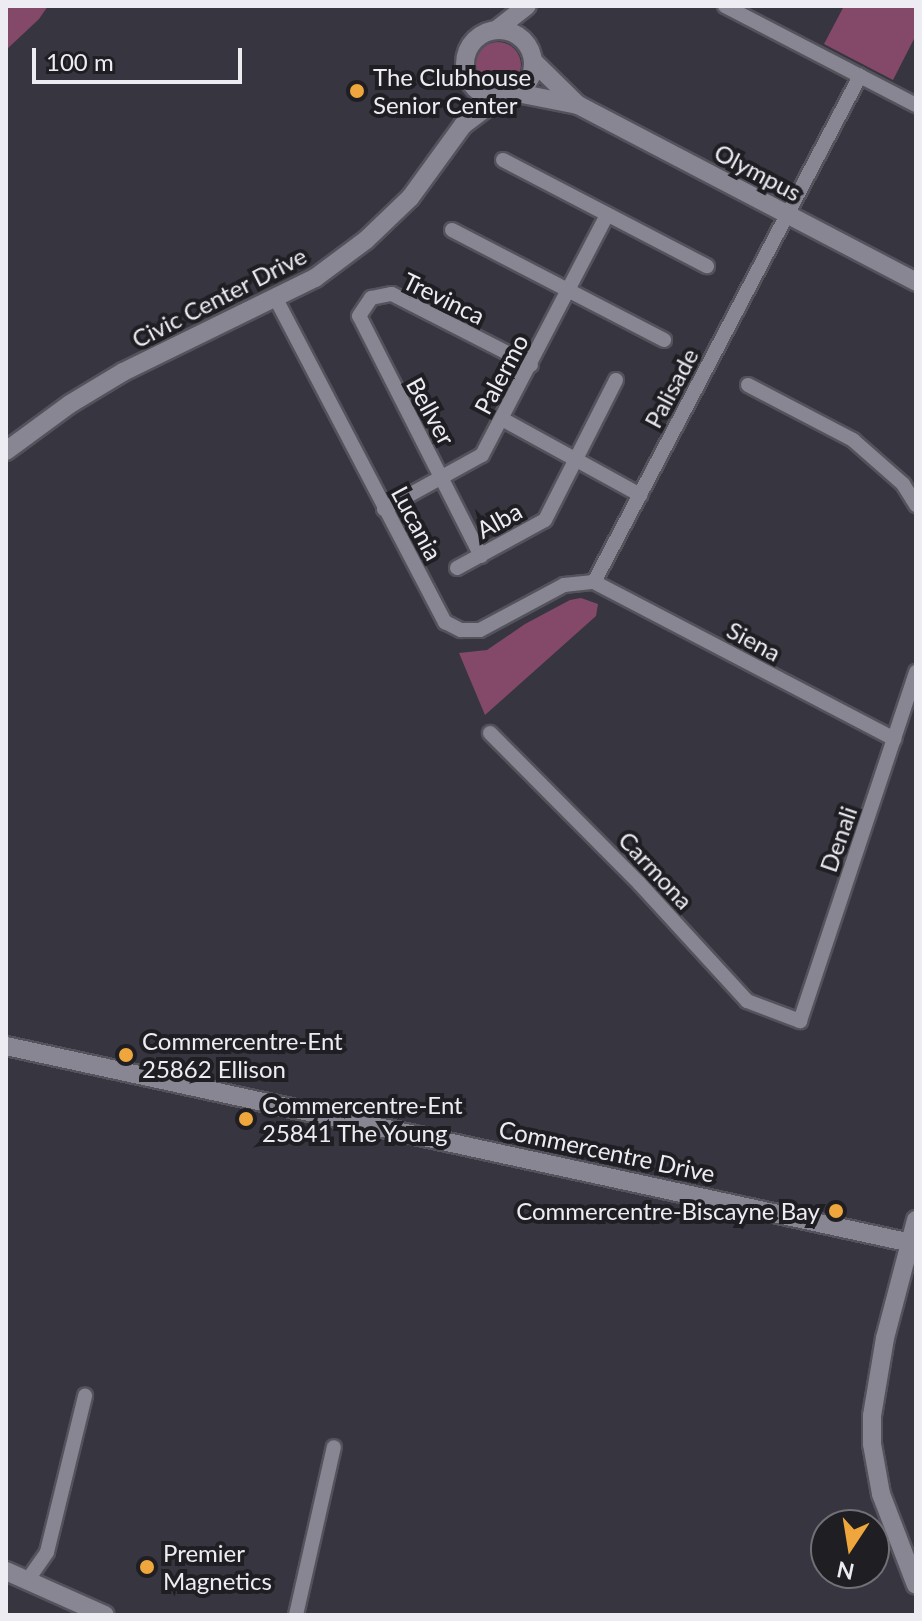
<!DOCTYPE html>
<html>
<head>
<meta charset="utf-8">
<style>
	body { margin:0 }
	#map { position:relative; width:922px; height:1621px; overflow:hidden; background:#373540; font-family:Lato,sans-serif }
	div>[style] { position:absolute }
	.green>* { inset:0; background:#844968 }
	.round { border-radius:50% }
	.roads { filter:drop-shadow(2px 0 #54535c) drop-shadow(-2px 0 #54535c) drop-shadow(0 2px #54535c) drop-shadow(0 -2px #54535c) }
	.minor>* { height:14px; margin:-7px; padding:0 7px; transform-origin:7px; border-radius:7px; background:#888693 }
	.tertiary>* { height:18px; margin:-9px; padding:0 9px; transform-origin:9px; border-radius:9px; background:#888693 }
	.tertiary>.ring { margin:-9px; padding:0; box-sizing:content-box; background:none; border:18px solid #888693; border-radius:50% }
	.dots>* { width:22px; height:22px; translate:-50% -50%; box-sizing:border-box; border:4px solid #1e1e23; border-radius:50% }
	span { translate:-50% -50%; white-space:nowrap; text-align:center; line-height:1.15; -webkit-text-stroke:8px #1e1e23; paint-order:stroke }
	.poi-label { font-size:24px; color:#edecf3 }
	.left { translate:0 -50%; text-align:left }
	.right { translate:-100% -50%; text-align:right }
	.street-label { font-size:24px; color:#edecf3 }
	.frame { position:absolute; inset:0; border:8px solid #edecf3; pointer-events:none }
	.north { position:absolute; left:810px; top:1509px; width:80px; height:80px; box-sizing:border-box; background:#1e1e23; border:2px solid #717076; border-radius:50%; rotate:192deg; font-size:22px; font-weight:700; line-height:32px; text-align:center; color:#edecf3 }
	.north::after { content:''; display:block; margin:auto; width:28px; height:36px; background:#efa73d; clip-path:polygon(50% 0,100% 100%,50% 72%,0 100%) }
	.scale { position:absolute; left:32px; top:48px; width:210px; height:36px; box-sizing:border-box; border:4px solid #edecf3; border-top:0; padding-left:10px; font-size:24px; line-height:28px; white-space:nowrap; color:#edecf3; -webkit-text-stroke:6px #1e1e23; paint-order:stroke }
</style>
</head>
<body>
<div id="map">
	<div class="green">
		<div style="clip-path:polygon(6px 6px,48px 6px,39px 19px,6px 50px)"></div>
		<div style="clip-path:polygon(844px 6px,916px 6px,916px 35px,893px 80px,824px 44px)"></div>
		<div class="round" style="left:475px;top:42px;width:46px;height:46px"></div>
		<div style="clip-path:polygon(581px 598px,598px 604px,596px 616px,485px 715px,459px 653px,487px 650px,525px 624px,570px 600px)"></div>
	</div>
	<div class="roads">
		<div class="minor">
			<div style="left:725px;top:6px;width:215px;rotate:27.4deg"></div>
			<div style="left:503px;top:160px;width:230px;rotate:27.5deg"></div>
			<div style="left:452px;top:230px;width:239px;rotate:27.4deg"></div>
			<div style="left:276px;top:299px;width:365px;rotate:62.4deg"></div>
			<div style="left:445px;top:622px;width:18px;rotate:27deg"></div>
			<div style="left:461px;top:630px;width:19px"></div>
			<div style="left:480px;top:630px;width:95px;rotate:-28.2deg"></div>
			<div style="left:564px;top:585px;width:30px;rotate:-6deg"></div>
			<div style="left:748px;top:385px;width:119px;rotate:27.6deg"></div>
			<div style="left:853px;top:440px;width:67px;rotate:41.3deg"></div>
			<div style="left:903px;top:484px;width:25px;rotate:58deg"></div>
			<div style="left:502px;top:419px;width:158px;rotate:28.8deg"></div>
			<div style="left:384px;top:509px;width:112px;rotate:-28.9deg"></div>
			<div style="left:482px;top:455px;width:271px;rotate:-62.5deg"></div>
			<div style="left:481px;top:556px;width:269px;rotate:-116.9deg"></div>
			<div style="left:359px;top:316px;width:22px;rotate:-56deg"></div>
			<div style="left:371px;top:298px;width:21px;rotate:-11deg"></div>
			<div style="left:392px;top:294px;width:156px;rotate:27.1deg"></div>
			<div style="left:457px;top:568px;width:100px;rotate:-28.6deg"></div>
			<div style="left:545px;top:520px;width:157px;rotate:-63.1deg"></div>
			<div style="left:594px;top:582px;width:572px;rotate:-62.27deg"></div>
			<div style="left:594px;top:582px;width:339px;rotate:27.6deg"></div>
			<div style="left:490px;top:733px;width:211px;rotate:45.2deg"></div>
			<div style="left:639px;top:883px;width:160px;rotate:47.5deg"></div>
			<div style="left:747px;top:1001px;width:57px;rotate:20.7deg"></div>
			<div style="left:800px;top:1021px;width:368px;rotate:-71.6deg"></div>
			<div style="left:27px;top:1581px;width:35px;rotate:-55deg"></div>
			<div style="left:47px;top:1552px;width:161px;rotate:-76.3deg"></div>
			<div style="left:296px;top:1615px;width:172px;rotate:-77.3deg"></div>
		</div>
		<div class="tertiary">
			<div style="left:496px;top:30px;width:39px;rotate:-38deg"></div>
			<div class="ring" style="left:465px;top:30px;width:50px;height:50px"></div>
			<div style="left:533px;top:61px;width:63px;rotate:44.4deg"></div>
			<div style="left:517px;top:93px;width:62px;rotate:11.1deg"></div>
			<div style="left:578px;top:105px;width:382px;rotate:27.6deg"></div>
			<div style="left:6px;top:451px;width:79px;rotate:-36.3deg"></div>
			<div style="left:70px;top:404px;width:62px;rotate:-31.1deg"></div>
			<div style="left:123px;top:372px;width:214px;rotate:-26.1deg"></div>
			<div style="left:315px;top:278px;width:64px;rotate:-36.7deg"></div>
			<div style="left:366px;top:240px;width:61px;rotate:-43.7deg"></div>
			<div style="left:410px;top:198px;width:90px;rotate:-54deg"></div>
			<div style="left:463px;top:125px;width:45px;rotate:-36.9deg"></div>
			<div style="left:6px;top:1046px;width:931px;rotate:12.28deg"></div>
			<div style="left:916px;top:1220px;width:122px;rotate:104.7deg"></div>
			<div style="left:885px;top:1338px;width:79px;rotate:99.5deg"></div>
			<div style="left:872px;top:1416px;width:28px;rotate:90deg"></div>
			<div style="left:872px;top:1444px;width:51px;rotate:79.8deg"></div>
			<div style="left:881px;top:1494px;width:97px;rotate:69deg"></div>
			<div style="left:6px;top:1571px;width:108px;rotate:24deg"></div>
		</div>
	</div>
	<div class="dots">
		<div style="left:357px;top:91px;background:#efa73d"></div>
		<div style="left:126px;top:1055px;background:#efa73d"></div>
		<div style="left:246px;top:1119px;background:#efa73d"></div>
		<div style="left:836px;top:1211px;background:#efa73d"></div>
		<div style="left:147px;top:1567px;background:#efa73d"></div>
	</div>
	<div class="poi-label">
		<span class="left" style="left:373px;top:91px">The Clubhouse<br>Senior Center</span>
		<span class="left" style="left:142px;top:1055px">Commercentre-Ent<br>25862 Ellison</span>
		<span class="left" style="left:262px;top:1119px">Commercentre-Ent<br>25841 The Young</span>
		<span class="right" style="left:820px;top:1211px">Commercentre-Biscayne Bay</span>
		<span class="left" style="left:163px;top:1567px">Premier<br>Magnetics</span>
	</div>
	<div class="street-label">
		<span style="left:758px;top:172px;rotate:28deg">Olympus</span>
		<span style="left:219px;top:297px;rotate:-27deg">Civic Center Drive</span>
		<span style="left:444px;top:298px;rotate:26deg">Trevinca</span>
		<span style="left:501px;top:374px;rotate:-62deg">Palermo</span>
		<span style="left:671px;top:388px;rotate:-62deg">Palisade</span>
		<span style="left:431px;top:411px;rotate:61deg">Bellver</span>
		<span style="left:499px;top:520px;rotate:-29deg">Alba</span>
		<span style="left:417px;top:523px;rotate:62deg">Lucania</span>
		<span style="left:754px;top:641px;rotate:28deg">Siena</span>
		<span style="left:838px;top:839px;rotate:-71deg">Denali</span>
		<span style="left:656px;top:870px;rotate:47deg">Carmona</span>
		<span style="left:607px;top:1151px;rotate:12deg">Commercentre Drive</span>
	</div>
	<div class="frame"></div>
	<div class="north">N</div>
	<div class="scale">100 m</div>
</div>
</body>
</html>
